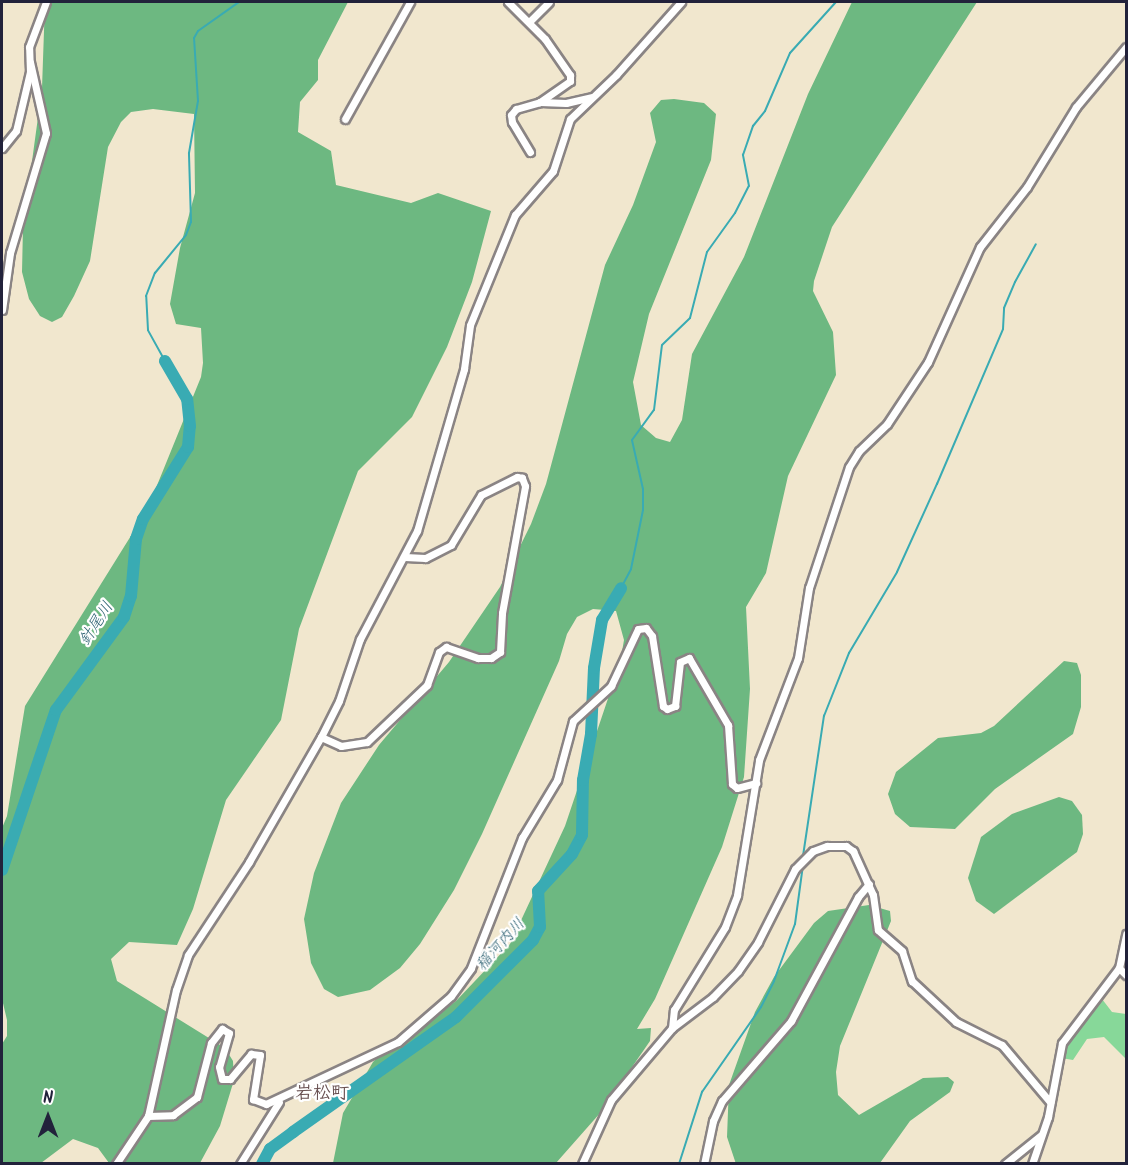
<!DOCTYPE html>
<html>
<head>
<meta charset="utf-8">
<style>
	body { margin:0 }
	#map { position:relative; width:1128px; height:1165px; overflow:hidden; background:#f1e7ce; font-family:Kalam,"Klee One",sans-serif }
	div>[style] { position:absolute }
	.green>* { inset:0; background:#87d899 }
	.forest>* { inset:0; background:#6db881 }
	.stream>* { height:2px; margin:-1px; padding:0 1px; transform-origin:1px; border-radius:1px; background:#39abb3 }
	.river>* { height:12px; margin:-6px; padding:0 6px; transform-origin:6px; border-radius:6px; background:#39abb3 }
	.roads { filter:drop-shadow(2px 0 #8a8484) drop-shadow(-2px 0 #8a8484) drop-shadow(0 2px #8a8484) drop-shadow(0 -2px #8a8484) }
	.minor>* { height:7px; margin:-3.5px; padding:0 3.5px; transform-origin:3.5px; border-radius:3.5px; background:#fff }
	span { translate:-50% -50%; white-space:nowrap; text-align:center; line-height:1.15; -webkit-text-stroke:4.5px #fff; paint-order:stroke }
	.water-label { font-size:16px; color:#2c6071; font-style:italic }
	.quarter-label { font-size:18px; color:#685051; font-weight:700 }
	.frame { position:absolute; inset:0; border:3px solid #22223b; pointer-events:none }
	.north { position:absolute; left:18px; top:1087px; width:60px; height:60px; -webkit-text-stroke:4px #fff; paint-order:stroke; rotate:0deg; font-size:16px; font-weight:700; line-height:24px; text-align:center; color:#22223b }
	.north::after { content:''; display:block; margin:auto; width:21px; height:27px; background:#22223b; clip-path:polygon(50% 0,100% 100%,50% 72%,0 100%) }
</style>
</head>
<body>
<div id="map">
	<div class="green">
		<div style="clip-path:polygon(1102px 999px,1112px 1012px,1126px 1014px,1126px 1059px,1104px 1037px,1087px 1039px,1073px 1060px,1061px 1058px,1071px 1034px)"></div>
	</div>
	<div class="forest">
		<div style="clip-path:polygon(45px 2px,348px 2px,318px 60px,318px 80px,300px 102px,298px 132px,331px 151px,336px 185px,411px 203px,438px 193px,491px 211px,472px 282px,447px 347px,412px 417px,358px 471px,299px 629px,281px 720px,226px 800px,193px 909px,177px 945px,129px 942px,111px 959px,117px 981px,225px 1048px,233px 1061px,234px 1080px,220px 1126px,200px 1163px,109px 1163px,98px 1148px,73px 1139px,41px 1163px,2px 1163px,2px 1044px,7px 1036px,7px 1020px,2px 999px,2px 828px,7px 816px,25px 706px,147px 510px,201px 377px,203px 363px,201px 328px,176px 324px,170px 304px,180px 248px,195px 193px,194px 114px,153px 109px,131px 112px,121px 122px,108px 147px,90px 261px,74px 296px,62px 317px,52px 322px,40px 316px,29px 299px,22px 272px,23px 227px,42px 88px)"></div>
		<div style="clip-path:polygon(852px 2px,977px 2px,832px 227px,814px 281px,813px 291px,833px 332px,836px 375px,788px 476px,766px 573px,746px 607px,750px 689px,744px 777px,722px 847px,655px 999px,637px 1029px,651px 1028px,650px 1041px,601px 1112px,556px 1163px,333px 1163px,343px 1113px,373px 1062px,398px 1037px,429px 1021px,456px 1001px,510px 944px,565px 826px,620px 663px,624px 640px,616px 611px,593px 609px,577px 617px,567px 634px,559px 661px,482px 834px,454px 890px,420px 944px,400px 968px,370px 990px,338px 997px,324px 989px,311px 963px,304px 919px,314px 873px,341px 803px,379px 745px,449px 662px,500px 587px,531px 524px,546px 484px,605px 265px,633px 205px,656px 142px,650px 113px,661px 100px,674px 99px,704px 103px,716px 114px,711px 160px,649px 314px,633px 382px,641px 425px,656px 438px,670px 442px,682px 420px,692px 354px,744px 257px,808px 94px)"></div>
		<div style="clip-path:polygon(1064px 661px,1077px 663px,1081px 675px,1081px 707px,1073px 734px,995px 789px,955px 829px,910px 827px,895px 814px,888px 794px,896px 772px,938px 738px,981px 733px,994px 726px)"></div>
		<div style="clip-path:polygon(1059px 797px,1072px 801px,1082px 815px,1083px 834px,1077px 852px,994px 914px,976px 901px,968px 878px,981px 837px,1012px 814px)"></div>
		<div style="clip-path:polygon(869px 905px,890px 911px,891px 921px,840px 1046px,836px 1072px,838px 1095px,859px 1115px,923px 1078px,948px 1077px,954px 1082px,950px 1092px,910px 1121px,880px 1163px,736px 1164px,727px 1137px,729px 1085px,755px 1012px,774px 977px,814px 923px,828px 911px)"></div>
	</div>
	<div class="stream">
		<div style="left:165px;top:361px;width:35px;rotate:-119deg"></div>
		<div style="left:148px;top:330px;width:34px;rotate:-93deg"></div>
		<div style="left:146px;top:296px;width:25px;rotate:-69deg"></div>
		<div style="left:155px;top:273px;width:49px;rotate:-50.8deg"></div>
		<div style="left:186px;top:235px;width:14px;rotate:-69deg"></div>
		<div style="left:191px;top:222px;width:69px;rotate:-91.7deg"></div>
		<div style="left:189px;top:153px;width:53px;rotate:-80.2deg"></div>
		<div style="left:198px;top:101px;width:63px;rotate:-93.6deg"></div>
		<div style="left:194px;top:38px;width:8px;rotate:-60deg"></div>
		<div style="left:198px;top:31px;width:50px;rotate:-35.3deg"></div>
		<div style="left:621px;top:588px;width:21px;rotate:-62deg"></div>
		<div style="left:631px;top:569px;width:60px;rotate:-78.5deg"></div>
		<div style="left:643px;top:510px;width:21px;rotate:-90deg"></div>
		<div style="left:643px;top:489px;width:50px;rotate:-102.7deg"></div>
		<div style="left:632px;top:440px;width:37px;rotate:-54deg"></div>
		<div style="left:654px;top:410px;width:65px;rotate:-83deg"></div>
		<div style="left:662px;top:345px;width:39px;rotate:-44deg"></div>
		<div style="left:690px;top:318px;width:68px;rotate:-75.6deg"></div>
		<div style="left:707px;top:252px;width:48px;rotate:-54.3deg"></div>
		<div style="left:735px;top:213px;width:30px;rotate:-63deg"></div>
		<div style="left:749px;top:186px;width:32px;rotate:-101deg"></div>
		<div style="left:743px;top:155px;width:31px;rotate:-71deg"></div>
		<div style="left:753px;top:126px;width:19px;rotate:-51deg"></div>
		<div style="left:765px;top:111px;width:63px;rotate:-66.7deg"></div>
		<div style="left:790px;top:53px;width:69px;rotate:-48deg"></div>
		<div style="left:803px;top:856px;width:142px;rotate:-81.5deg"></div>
		<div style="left:824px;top:716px;width:68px;rotate:-68.4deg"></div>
		<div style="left:849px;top:653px;width:94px;rotate:-59.3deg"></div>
		<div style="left:897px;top:572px;width:97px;rotate:-65.6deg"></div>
		<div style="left:937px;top:484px;width:168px;rotate:-66.9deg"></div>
		<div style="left:1003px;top:329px;width:21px;rotate:-87deg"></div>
		<div style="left:1004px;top:308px;width:28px;rotate:-67deg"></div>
		<div style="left:1015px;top:282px;width:43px;rotate:-61.1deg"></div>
		<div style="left:679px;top:1164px;width:76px;rotate:-72.3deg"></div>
		<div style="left:702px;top:1092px;width:103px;rotate:-55.2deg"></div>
		<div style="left:761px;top:1007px;width:29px;rotate:-63deg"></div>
		<div style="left:774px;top:981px;width:61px;rotate:-69.8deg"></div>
		<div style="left:795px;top:924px;width:60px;rotate:-82.3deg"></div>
	</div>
	<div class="river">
		<div style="left:2px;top:870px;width:169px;rotate:-71.4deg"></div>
		<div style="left:56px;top:710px;width:115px;rotate:-53.8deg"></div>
		<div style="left:124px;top:617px;width:22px;rotate:-72deg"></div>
		<div style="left:131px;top:596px;width:57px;rotate:-85deg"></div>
		<div style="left:136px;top:539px;width:21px;rotate:-71deg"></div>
		<div style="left:143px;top:519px;width:85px;rotate:-58deg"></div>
		<div style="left:188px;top:447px;width:21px;rotate:-85deg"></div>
		<div style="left:190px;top:426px;width:27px;rotate:-96deg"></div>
		<div style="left:187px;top:399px;width:44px;rotate:-120.1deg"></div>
		<div style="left:262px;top:1164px;width:17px;rotate:-62deg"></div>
		<div style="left:270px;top:1149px;width:29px;rotate:-36deg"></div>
		<div style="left:293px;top:1132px;width:199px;rotate:-35.2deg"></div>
		<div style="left:456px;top:1017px;width:109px;rotate:-45deg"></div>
		<div style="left:533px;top:940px;width:15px;rotate:-62deg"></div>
		<div style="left:540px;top:927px;width:36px;rotate:-93deg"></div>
		<div style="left:538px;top:891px;width:50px;rotate:-47.4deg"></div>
		<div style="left:572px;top:854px;width:21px;rotate:-62deg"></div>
		<div style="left:582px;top:835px;width:55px;rotate:-89deg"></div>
		<div style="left:583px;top:780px;width:47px;rotate:-80.1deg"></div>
		<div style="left:591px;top:734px;width:66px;rotate:-87.4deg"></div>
		<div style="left:594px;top:668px;width:49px;rotate:-80.5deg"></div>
		<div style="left:602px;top:620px;width:37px;rotate:-59deg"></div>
	</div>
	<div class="roads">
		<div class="minor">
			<div style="left:508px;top:2px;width:52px;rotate:45deg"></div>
			<div style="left:545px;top:39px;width:44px;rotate:55.2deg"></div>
			<div style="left:570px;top:75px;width:6px;rotate:90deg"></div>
			<div style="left:570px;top:81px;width:37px;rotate:145deg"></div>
			<div style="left:529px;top:22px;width:28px;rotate:-45deg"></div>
			<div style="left:345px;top:119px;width:134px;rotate:-60.9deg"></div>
			<div style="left:2px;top:148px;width:22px;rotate:-51deg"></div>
			<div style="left:16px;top:131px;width:61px;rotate:-76.7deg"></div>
			<div style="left:30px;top:72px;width:25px;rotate:-92deg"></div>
			<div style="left:29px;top:47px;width:48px;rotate:-69.3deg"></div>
			<div style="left:530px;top:152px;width:35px;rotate:-121deg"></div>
			<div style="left:512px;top:122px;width:7px;rotate:-98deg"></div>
			<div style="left:511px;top:115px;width:8px;rotate:-50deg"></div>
			<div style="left:516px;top:109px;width:25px;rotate:-16deg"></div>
			<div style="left:540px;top:102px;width:26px;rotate:2deg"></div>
			<div style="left:566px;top:103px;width:26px;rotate:-13deg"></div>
			<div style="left:2px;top:310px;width:58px;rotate:-82deg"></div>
			<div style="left:10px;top:253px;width:125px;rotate:-73.3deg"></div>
			<div style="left:46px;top:133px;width:73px;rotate:-102.7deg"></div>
			<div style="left:321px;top:737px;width:22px;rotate:24deg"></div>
			<div style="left:341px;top:746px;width:26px;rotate:-9deg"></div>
			<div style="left:367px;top:742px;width:83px;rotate:-43.5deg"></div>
			<div style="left:427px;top:685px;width:35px;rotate:-70deg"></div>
			<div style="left:439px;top:652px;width:9px;rotate:-36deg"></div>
			<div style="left:446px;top:647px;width:34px;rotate:19deg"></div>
			<div style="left:478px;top:658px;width:13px"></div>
			<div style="left:491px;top:658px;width:11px;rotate:-34deg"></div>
			<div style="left:500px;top:652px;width:39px;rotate:-87deg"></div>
			<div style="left:502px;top:613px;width:129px;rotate:-79.7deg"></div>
			<div style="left:525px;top:486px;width:9px;rotate:-111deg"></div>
			<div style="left:522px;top:478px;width:5px;rotate:-169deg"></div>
			<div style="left:517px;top:477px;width:40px;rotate:153.4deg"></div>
			<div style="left:481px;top:495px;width:58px;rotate:121deg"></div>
			<div style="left:451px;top:545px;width:29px;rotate:153deg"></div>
			<div style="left:425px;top:558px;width:20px;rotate:-177deg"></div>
			<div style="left:1119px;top:968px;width:10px;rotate:45deg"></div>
			<div style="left:672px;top:1028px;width:18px;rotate:-84deg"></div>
			<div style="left:674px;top:1010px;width:97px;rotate:-58.4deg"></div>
			<div style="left:725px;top:927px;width:34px;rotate:-69deg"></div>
			<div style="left:737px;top:895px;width:137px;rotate:-80.7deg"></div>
			<div style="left:759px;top:760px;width:109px;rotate:-69.1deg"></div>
			<div style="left:798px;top:658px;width:71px;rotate:-81.1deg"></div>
			<div style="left:809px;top:588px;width:127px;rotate:-71.7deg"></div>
			<div style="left:849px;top:467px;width:19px;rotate:-58deg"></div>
			<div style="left:859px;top:451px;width:39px;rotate:-44deg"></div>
			<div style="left:887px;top:424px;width:74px;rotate:-56.5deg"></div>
			<div style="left:928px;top:362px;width:126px;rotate:-65.7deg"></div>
			<div style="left:980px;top:247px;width:76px;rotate:-51.9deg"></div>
			<div style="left:1027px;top:187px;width:94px;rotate:-58.5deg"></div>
			<div style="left:1076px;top:107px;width:78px;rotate:-50.2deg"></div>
			<div style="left:148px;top:1116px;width:25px;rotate:-2deg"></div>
			<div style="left:173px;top:1115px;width:30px;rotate:-37deg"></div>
			<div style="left:197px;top:1097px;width:56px;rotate:-75.5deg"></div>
			<div style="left:211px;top:1043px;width:18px;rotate:-52deg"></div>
			<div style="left:222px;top:1029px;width:8px;rotate:30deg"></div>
			<div style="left:229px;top:1033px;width:35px;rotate:106deg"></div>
			<div style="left:219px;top:1067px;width:12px;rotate:76deg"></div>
			<div style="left:222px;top:1079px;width:8px"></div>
			<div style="left:230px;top:1079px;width:33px;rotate:-50deg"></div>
			<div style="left:251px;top:1054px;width:9px;rotate:6deg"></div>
			<div style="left:260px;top:1055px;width:45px;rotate:99deg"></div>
			<div style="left:253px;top:1099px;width:14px;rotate:21deg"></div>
			<div style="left:266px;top:1104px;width:146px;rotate:-25.2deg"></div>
			<div style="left:398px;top:1042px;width:70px;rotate:-41deg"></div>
			<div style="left:451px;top:996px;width:34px;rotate:-54deg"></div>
			<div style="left:471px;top:968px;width:140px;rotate:-68.6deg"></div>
			<div style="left:522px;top:838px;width:68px;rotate:-58.9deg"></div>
			<div style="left:557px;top:780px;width:61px;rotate:-74.8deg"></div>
			<div style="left:573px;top:721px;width:52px;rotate:-42.6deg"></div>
			<div style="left:611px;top:686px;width:63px;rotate:-64.7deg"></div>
			<div style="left:638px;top:629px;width:8px;rotate:-7deg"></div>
			<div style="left:646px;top:628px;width:10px;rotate:53deg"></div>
			<div style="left:652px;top:636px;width:71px;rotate:81.1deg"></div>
			<div style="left:663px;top:706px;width:5px;rotate:37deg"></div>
			<div style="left:667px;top:709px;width:9px;rotate:-21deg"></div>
			<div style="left:675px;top:706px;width:44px;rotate:-83.5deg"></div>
			<div style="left:680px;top:662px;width:10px;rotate:-24deg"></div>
			<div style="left:689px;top:658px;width:78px;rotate:59.8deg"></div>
			<div style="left:728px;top:725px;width:59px;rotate:86.1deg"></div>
			<div style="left:732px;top:784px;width:6px;rotate:39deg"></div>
			<div style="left:737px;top:788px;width:20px;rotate:-15deg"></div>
			<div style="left:116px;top:1164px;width:58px;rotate:-56.3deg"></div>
			<div style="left:148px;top:1116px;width:129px;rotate:-77.5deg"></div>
			<div style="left:176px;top:990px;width:37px;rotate:-71deg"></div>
			<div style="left:188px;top:955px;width:111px;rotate:-56.7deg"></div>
			<div style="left:249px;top:862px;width:144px;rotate:-60.1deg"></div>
			<div style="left:321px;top:737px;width:40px;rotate:-63.4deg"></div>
			<div style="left:339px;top:701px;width:65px;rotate:-71.3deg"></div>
			<div style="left:360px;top:639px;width:122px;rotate:-62.2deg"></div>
			<div style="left:417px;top:531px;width:169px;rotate:-73.8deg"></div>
			<div style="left:464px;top:369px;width:44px;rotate:-82.2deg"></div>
			<div style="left:470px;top:325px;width:119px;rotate:-67.8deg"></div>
			<div style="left:515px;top:215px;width:58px;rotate:-49.2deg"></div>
			<div style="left:553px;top:171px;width:55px;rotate:-71.9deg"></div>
			<div style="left:570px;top:119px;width:64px;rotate:-43.7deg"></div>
			<div style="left:616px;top:75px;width:98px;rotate:-48.3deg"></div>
			<div style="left:240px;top:1164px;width:73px;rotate:-57.8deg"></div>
			<div style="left:582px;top:1164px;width:70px;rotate:-65.6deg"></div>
			<div style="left:611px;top:1100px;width:94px;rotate:-49.7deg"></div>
			<div style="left:672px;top:1028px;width:51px;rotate:-37.1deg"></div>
			<div style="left:713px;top:997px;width:36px;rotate:-46deg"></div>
			<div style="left:738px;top:971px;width:35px;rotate:-55deg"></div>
			<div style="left:758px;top:942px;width:82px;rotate:-63.1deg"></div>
			<div style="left:795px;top:869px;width:25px;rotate:-45deg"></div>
			<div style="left:813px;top:851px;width:15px;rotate:-20deg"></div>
			<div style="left:827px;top:846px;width:19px"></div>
			<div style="left:846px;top:846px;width:9px;rotate:36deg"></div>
			<div style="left:853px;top:851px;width:48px;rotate:65.6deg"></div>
			<div style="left:873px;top:895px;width:35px;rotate:82deg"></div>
			<div style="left:878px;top:930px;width:32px;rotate:41deg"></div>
			<div style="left:902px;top:951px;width:32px;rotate:72deg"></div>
			<div style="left:912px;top:981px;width:60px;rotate:43deg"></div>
			<div style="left:956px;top:1022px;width:51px;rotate:26.6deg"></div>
			<div style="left:1002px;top:1045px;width:75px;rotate:49.9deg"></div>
			<div style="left:704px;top:1164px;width:44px;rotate:-78.2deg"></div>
			<div style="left:713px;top:1121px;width:22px;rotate:-66deg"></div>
			<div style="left:722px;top:1101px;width:106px;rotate:-49.2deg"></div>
			<div style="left:791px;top:1021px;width:141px;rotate:-61.6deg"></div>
			<div style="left:858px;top:897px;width:17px;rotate:-50deg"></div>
			<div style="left:1005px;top:1164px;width:46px;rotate:-38.9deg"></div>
			<div style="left:1032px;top:1164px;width:50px;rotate:-71.2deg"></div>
			<div style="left:1048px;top:1117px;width:75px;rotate:-79.3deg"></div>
			<div style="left:1062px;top:1043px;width:94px;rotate:-52.8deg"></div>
			<div style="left:1119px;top:968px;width:35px;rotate:-78deg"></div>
		</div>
	</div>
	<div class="water-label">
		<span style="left:97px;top:624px;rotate:-57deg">針尾川</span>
		<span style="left:501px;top:945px;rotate:-48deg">稲河内川</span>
	</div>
	<div class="quarter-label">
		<span style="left:322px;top:1094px">岩松町</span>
	</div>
	<div class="frame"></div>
	<div class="north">N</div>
</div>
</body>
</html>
